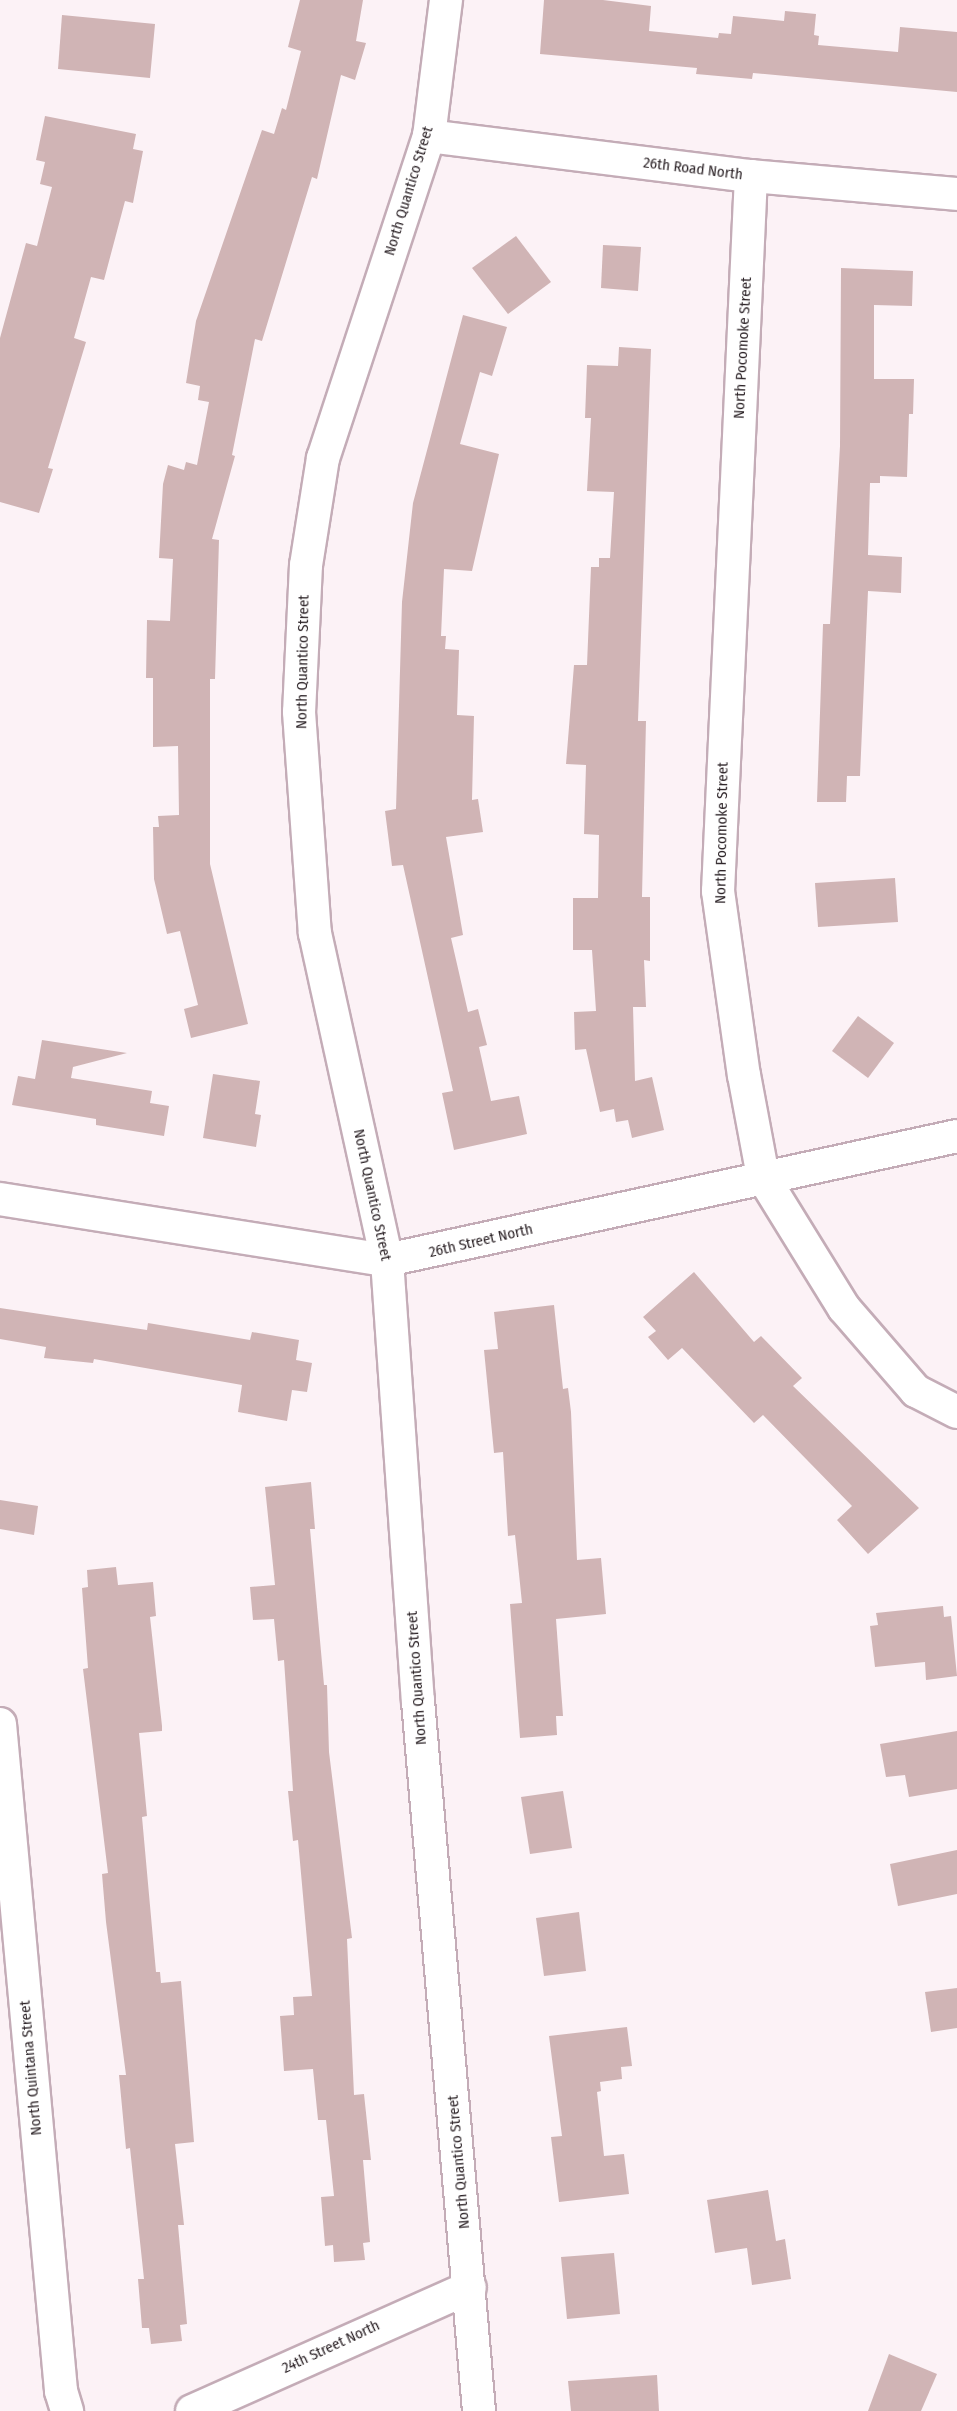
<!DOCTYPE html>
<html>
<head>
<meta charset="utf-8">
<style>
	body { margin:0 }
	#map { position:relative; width:957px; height:2411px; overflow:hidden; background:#fcf2f6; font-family:"Fira Sans Condensed",sans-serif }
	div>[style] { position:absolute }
	.building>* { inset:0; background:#d0b4b5 }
	.roads { filter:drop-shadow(2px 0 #c4acb7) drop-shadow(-2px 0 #c4acb7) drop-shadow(0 2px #c4acb7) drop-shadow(0 -2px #c4acb7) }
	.minor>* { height:32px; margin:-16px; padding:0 16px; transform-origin:16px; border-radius:16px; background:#fff }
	span { translate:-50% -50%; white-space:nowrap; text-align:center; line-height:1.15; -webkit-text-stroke:5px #fff; paint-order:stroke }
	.street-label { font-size:15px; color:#2c2327 }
</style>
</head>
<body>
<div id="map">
	<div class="building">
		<div style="clip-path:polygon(300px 0,363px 0,356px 41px,366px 43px,355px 80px,341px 75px,317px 179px,312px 177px,262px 341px,255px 339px,232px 455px,235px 456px,212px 539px,219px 540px,215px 679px,210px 679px,210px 864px,248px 1024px,191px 1038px,184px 1009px,198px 1005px,180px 931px,167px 934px,154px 879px,153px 827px,159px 827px,158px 816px,179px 815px,178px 746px,153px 747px,153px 678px,146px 678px,147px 620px,170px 621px,173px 559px,159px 558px,163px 484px,168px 465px,184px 470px,186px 462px,197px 465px,209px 402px,198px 400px,200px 386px,186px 383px,196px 321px,262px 130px,274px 134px,282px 108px,286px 110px,301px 51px,288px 47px)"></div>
		<div style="clip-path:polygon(544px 0,603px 0,651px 6px,649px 31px,718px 38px,719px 33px,731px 34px,733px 16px,784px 21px,785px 11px,816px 14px,814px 35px,819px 36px,818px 45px,898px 52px,900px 27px,957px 32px,957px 92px,753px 73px,752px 79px,696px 74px,697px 68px,540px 54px)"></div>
		<div style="clip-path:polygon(62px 15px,155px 24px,150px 78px,58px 69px)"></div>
		<div style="clip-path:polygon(45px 116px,136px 134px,133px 149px,143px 151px,133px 203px,125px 201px,104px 280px,91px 277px,74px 338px,86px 342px,48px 468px,53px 469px,39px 513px,0 502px,0 338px,26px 243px,37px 246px,52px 187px,40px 184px,45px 162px,36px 160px)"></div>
		<div style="clip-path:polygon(516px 236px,551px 282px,508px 314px,472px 268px)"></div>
		<div style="clip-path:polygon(603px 245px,641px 247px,638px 291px,601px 288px)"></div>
		<div style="clip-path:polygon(841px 268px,913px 271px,912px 306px,874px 305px,874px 379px,914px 379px,913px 414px,909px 414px,907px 477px,880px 476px,880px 483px,870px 483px,868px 555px,902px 557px,901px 593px,868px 591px,860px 776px,847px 776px,846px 802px,817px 802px,823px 624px,830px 624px,840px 446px)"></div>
		<div style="clip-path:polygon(463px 315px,507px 327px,492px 376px,480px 372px,460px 444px,499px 454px,472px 571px,444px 569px,441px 636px,446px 636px,445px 649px,459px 650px,457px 715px,474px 716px,472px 800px,478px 799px,483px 832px,446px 837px,463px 935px,451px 938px,468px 1012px,478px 1009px,487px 1045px,479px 1047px,491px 1101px,519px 1096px,527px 1134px,454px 1150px,442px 1093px,453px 1091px,403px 865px,392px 866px,385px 811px,396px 809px,402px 602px,413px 503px)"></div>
		<div style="clip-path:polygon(619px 347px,651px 349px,638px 721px,646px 721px,642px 897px,650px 897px,650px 961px,644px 960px,646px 1007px,633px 1007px,635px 1081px,652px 1077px,664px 1130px,632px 1138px,628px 1120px,616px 1122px,614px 1109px,600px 1112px,586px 1049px,575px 1050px,574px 1012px,596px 1011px,592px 950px,573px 950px,573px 898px,598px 898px,599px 835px,584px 834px,586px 765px,566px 764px,574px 665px,587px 665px,591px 567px,599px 567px,599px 558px,610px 558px,614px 492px,587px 491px,591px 418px,585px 418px,587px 365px,618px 366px)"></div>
		<div style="clip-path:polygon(895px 878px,898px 922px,818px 927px,815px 883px)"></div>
		<div style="clip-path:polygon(858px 1016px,894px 1043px,868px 1078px,832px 1051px)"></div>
		<div style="clip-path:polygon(42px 1040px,127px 1053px,73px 1067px,71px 1078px,152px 1091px,150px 1103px,169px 1106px,164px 1136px,96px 1125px,96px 1119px,12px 1105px,18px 1076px,35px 1079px)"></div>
		<div style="clip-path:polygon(213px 1074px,260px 1081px,255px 1114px,261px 1115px,256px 1147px,203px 1138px)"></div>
		<div style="clip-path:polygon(694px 1272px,754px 1342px,761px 1336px,802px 1378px,793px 1386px,919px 1508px,868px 1554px,837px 1520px,852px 1506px,763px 1415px,754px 1423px,682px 1348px,668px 1360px,648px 1337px,656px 1331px,643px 1317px)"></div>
		<div style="clip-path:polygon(554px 1305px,563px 1389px,568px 1388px,571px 1412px,577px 1560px,601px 1558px,606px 1614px,556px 1619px,563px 1716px,556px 1716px,557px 1735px,520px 1738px,510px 1604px,522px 1603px,515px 1535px,508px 1536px,503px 1452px,494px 1453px,484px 1350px,498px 1349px,494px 1312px)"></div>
		<div style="clip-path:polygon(0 1308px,147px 1330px,148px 1323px,250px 1340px,252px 1332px,299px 1340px,296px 1360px,312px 1363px,307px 1392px,292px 1390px,287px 1421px,238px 1412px,242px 1385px,94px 1359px,93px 1363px,44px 1358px,46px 1347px,0 1339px)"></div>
		<div style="clip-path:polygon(311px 1482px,315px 1529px,310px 1529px,324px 1685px,327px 1685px,329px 1752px,352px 1938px,347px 1939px,354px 2095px,364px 2094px,371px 2160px,363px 2160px,370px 2242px,363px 2243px,365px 2260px,334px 2262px,333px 2245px,325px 2246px,321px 2197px,334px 2196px,326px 2120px,318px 2120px,313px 2069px,284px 2071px,280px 2016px,294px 2015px,293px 1997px,312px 1996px,298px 1840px,293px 1841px,288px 1791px,293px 1791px,284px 1660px,278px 1661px,274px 1619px,253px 1620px,250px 1587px,275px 1585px,265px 1487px)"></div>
		<div style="clip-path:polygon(0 1500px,38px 1506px,34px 1535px,0 1529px)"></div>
		<div style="clip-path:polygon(116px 1567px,118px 1585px,153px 1582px,156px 1616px,150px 1617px,162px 1726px,162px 1731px,139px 1733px,147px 1816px,142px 1817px,156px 1972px,160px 1972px,161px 1983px,181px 1981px,194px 2142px,175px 2144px,184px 2225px,178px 2225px,187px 2324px,180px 2325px,182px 2341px,151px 2344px,149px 2328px,142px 2328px,138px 2279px,144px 2279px,130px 2148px,126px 2149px,119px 2075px,126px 2075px,106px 1922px,102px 1874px,108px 1873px,83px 1669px,88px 1668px,82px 1588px,88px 1587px,87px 1570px)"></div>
		<div style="clip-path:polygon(943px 1606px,944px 1617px,951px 1616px,957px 1676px,926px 1680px,925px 1662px,875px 1667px,870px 1626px,878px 1625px,876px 1613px)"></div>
		<div style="clip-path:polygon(957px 1731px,957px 1789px,909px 1797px,905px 1775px,886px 1777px,880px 1744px)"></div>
		<div style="clip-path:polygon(563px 1791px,572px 1848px,530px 1854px,521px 1797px)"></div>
		<div style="clip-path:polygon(957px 1850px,957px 1894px,898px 1906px,890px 1864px)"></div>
		<div style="clip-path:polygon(579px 1912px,586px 1971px,544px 1976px,536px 1918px)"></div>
		<div style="clip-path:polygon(957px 1988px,957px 2028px,931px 2032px,925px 1992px)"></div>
		<div style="clip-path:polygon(627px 2027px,632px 2066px,621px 2067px,622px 2079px,600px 2082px,601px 2091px,597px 2092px,604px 2156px,624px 2154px,629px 2194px,559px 2202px,551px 2137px,562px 2136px,549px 2036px)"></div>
		<div style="clip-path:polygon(768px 2190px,776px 2241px,785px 2239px,791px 2279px,752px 2285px,747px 2248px,715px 2253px,707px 2200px)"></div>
		<div style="clip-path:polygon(614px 2253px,620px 2314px,567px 2319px,561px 2257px)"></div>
		<div style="clip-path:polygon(889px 2354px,937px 2374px,921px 2411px,868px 2411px)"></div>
		<div style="clip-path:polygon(657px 2375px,659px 2411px,571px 2411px,568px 2381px)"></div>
	</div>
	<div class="roads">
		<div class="minor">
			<div style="left:446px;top:0;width:137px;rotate:97.1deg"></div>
			<div style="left:429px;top:136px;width:339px;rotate:108.2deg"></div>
			<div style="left:323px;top:458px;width:108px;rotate:99deg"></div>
			<div style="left:306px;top:565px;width:147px;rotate:92.7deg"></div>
			<div style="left:299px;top:712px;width:222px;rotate:85.9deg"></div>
			<div style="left:315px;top:933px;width:335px;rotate:77.6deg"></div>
			<div style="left:387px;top:1260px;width:442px;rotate:86deg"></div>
			<div style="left:418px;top:1701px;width:713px;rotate:85.09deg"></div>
			<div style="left:429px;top:136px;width:324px;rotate:7.1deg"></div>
			<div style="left:751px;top:176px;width:207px;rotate:5deg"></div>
			<div style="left:751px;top:176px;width:716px;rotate:92.64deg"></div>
			<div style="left:718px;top:891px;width:186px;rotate:82deg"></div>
			<div style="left:744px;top:1075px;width:104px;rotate:79.4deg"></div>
			<div style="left:763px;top:1177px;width:154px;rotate:58.3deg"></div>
			<div style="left:844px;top:1308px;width:110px;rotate:49.1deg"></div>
			<div style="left:916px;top:1391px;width:46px;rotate:27.1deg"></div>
			<div style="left:0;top:1199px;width:392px;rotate:9deg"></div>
			<div style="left:387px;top:1260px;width:583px;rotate:-12.27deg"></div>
			<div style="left:0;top:1724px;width:670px;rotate:84.77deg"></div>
			<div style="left:61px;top:2391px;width:21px;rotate:73deg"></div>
			<div style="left:192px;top:2411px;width:304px;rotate:-24deg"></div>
		</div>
	</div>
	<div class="street-label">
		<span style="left:693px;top:169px;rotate:7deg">26th Road North</span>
		<span style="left:409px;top:191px;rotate:-73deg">North Quantico Street</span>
		<span style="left:743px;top:348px;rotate:-87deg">North Pocomoke Street</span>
		<span style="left:303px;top:662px;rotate:-89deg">North Quantico Street</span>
		<span style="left:722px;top:833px;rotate:-89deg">North Pocomoke Street</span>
		<span style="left:372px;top:1195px;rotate:78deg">North Quantico Street</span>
		<span style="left:481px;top:1241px;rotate:-13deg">26th Street North</span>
		<span style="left:417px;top:1678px;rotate:-94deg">North Quantico Street</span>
		<span style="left:31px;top:2068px;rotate:-95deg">North Quintana Street</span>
		<span style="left:459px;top:2162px;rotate:-95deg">North Quantico Street</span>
		<span style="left:331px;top:2347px;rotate:-25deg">24th Street North</span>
	</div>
</div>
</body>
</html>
